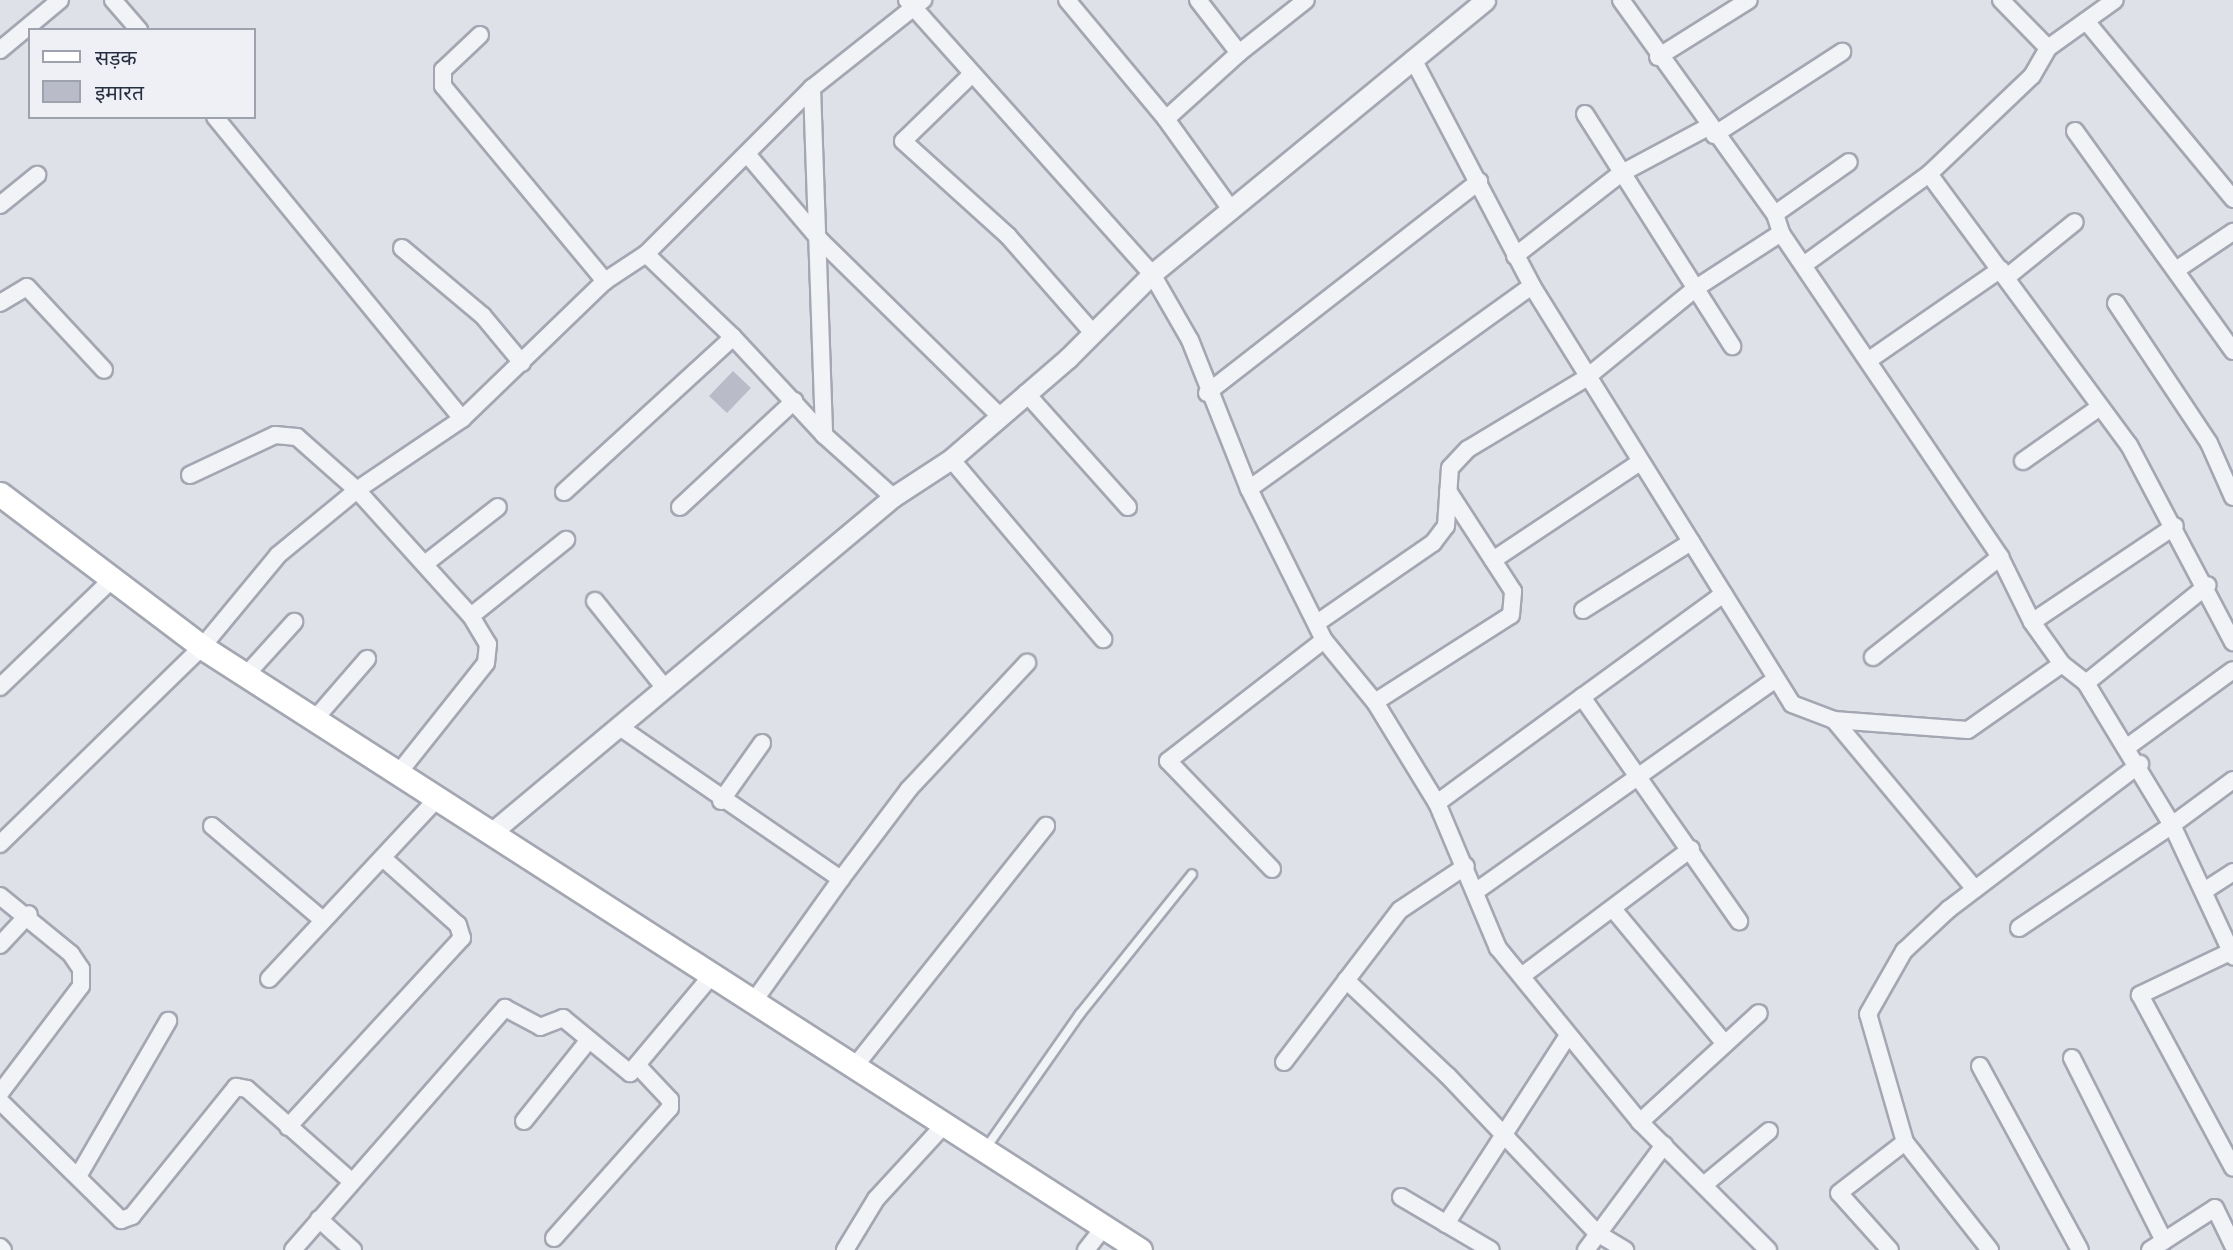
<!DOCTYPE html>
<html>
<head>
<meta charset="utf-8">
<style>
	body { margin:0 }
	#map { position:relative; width:2233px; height:1250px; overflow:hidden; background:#dfe1e8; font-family:"Noto Sans","Noto Sans Devanagari",sans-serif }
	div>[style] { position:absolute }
	.building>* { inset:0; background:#b9bcc8 }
	.roads { filter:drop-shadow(2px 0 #a4a7b2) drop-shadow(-2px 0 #a4a7b2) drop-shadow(0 2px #a4a7b2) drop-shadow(0 -2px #a4a7b2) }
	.service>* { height:8px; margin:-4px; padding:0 4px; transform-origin:4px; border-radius:4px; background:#f1f3f7 }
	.minor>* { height:16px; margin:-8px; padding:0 8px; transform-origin:8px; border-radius:8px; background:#f1f3f7 }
	.tertiary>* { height:19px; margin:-9.5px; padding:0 9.5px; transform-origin:9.5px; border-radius:9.5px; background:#f1f3f7 }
	.primary>* { height:23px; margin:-11.5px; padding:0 11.5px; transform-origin:11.5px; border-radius:11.5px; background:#fff }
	span { translate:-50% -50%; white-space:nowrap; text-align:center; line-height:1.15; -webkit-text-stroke:5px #eef0f6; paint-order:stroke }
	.legend { position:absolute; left:28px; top:28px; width:228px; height:91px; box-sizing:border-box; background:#eef0f6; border:2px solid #9ea2ad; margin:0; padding:9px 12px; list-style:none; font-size:21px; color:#272d40 }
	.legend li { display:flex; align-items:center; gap:14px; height:35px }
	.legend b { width:35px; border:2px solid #9ea2ad }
</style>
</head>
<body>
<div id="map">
	<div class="building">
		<div style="clip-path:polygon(733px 371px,751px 388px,727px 413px,709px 396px)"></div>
	</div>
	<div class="roads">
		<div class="service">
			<div style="left:986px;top:1148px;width:164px;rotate:-55deg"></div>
			<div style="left:1080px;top:1014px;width:179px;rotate:-51.3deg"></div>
		</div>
		<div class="minor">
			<div style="left:113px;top:0;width:40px;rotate:49deg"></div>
			<div style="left:907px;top:0;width:368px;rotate:48.2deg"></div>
			<div style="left:1152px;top:274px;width:76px;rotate:60.1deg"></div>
			<div style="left:1190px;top:340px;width:160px;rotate:68.4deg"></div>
			<div style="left:1249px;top:489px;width:169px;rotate:63.6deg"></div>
			<div style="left:1324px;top:640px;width:80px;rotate:50.6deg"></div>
			<div style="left:1375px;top:702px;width:119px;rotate:58.5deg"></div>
			<div style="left:1437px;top:803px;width:157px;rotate:67.2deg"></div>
			<div style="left:1498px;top:948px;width:225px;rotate:50.8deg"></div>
			<div style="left:1640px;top:1122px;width:181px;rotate:45deg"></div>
			<div style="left:1067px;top:0;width:155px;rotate:50.2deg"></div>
			<div style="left:1166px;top:119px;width:113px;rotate:54.3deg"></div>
			<div style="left:1621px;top:0;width:264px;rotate:54.3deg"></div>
			<div style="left:1775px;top:214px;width:20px;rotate:72deg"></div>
			<div style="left:1781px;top:233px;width:391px;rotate:55.9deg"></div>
			<div style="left:2000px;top:557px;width:72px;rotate:63.8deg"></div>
			<div style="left:2032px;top:622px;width:52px;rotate:54.5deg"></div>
			<div style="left:2062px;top:664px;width:31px;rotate:38deg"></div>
			<div style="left:2086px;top:683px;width:166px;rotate:58.8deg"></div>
			<div style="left:2172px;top:825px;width:76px;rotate:-36.4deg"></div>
			<div style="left:2001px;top:0;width:67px;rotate:45.6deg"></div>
			<div style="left:2048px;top:48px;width:82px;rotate:-35.6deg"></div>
			<div style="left:2086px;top:21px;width:231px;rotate:50.4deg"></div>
			<div style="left:480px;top:35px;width:51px;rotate:136.6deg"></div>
			<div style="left:443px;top:70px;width:16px;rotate:90deg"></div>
			<div style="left:443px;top:86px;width:254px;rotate:50.3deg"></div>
			<div style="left:0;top:50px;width:78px;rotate:-39.8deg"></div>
			<div style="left:1239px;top:53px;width:85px;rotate:-38.3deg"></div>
			<div style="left:1658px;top:57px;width:107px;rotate:-32.1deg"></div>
			<div style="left:1413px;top:59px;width:256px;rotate:62.3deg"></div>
			<div style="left:1532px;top:286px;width:492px;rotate:58.1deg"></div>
			<div style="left:1792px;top:704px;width:45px;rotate:20.9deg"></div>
			<div style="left:1834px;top:720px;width:134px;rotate:4.3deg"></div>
			<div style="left:1968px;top:730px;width:115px;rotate:-35.1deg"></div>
			<div style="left:972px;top:74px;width:96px;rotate:135.8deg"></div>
			<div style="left:903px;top:141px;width:142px;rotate:42.1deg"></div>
			<div style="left:1008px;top:236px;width:129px;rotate:48.8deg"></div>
			<div style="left:812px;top:88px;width:347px;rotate:88deg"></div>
			<div style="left:1585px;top:114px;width:275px;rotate:57.6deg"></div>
			<div style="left:215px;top:117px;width:390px;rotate:50.7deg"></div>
			<div style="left:1166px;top:119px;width:98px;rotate:-42.1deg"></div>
			<div style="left:1239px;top:53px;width:67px;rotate:-127.7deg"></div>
			<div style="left:2075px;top:131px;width:271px;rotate:54.3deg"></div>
			<div style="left:1714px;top:135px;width:153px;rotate:-33deg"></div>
			<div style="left:747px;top:154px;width:113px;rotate:49.7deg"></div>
			<div style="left:820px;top:240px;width:253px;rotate:44.4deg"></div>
			<div style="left:1929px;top:174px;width:142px;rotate:-43.6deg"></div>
			<div style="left:2032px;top:76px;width:32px;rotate:-60deg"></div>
			<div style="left:0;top:205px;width:48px;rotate:-39deg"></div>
			<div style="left:1775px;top:214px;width:90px;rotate:-35.1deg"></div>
			<div style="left:402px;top:248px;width:106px;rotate:40deg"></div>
			<div style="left:483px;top:316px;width:61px;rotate:50.3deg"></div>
			<div style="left:646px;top:254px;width:120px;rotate:43.7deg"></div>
			<div style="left:1515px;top:256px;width:133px;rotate:-38deg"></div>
			<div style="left:1620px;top:174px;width:100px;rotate:-28.1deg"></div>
			<div style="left:1805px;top:264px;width:153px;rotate:-36deg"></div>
			<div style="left:1929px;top:174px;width:337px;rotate:53.6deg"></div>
			<div style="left:2129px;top:445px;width:223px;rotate:62.2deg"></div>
			<div style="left:2176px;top:270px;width:69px;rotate:-33.7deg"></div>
			<div style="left:2007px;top:277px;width:87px;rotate:-39deg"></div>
			<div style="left:0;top:303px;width:31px;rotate:-31deg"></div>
			<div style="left:27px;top:287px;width:113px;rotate:47.1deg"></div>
			<div style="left:2116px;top:303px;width:168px;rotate:56.4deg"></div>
			<div style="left:2209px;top:443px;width:59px;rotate:66deg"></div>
			<div style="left:1869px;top:360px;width:160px;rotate:-34.6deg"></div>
			<div style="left:1026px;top:393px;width:153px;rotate:48.2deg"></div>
			<div style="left:1207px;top:393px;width:345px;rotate:-37.9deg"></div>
			<div style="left:951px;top:459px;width:236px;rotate:49.8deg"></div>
			<div style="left:2023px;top:461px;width:90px;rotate:-35.1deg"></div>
			<div style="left:190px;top:475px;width:94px;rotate:-25.2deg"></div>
			<div style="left:275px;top:435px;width:22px;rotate:5deg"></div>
			<div style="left:297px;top:437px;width:80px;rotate:41.5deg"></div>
			<div style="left:357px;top:490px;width:170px;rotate:47.9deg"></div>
			<div style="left:471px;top:616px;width:33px;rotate:59deg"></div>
			<div style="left:488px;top:644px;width:19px;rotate:96deg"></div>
			<div style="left:486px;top:663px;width:137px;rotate:128.5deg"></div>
			<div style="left:1249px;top:489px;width:348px;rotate:-35.7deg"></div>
			<div style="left:564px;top:492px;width:229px;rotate:-42.5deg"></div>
			<div style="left:733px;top:337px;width:134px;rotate:47.1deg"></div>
			<div style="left:824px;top:435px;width:93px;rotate:41.9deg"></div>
			<div style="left:680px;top:507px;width:156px;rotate:-42.9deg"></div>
			<div style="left:1493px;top:560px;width:177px;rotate:-33.7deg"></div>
			<div style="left:426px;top:563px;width:91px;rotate:-37.9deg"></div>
			<div style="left:595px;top:601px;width:110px;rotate:51.3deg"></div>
			<div style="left:1583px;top:610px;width:128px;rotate:-32.2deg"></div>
			<div style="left:471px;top:616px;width:122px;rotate:-38.7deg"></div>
			<div style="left:2032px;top:622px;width:172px;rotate:-33.9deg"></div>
			<div style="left:1317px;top:623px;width:141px;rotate:-34.6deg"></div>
			<div style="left:1433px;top:543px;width:21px;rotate:-53deg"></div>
			<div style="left:1446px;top:526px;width:58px;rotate:-86.1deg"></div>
			<div style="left:1450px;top:468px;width:26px;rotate:-47deg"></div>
			<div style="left:1468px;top:449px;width:138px;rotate:-31deg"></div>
			<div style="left:1586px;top:378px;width:142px;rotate:-39.3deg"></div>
			<div style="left:1696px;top:288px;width:101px;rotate:-32.9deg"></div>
			<div style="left:1873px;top:657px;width:162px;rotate:-38.2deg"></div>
			<div style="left:246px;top:675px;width:72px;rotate:-47.8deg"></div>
			<div style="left:2086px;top:683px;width:156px;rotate:-38.8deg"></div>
			<div style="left:0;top:687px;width:154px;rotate:-43.9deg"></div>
			<div style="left:1582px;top:697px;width:175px;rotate:-36.1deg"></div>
			<div style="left:1375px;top:702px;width:161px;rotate:-32.6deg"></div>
			<div style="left:1511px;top:615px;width:24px;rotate:-85deg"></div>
			<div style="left:1513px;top:591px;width:119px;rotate:-123deg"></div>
			<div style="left:314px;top:720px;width:81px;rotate:-49deg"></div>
			<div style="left:1834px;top:720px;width:220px;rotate:50.2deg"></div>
			<div style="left:621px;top:728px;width:267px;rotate:34.5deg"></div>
			<div style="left:841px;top:879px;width:150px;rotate:125.5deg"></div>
			<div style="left:2126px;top:748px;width:132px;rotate:-36.1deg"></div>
			<div style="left:721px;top:801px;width:71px;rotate:-54.7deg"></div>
			<div style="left:1437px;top:803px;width:180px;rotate:-36.2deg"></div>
			<div style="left:1582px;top:697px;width:274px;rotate:55deg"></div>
			<div style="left:212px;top:826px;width:145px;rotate:40.3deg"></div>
			<div style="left:0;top:844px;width:282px;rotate:-44.3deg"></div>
			<div style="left:202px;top:647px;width:119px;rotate:-50.4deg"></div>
			<div style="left:278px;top:555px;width:102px;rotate:-39.4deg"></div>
			<div style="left:357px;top:490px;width:127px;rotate:-34.1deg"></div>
			<div style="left:462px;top:419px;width:199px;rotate:-44deg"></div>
			<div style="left:605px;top:281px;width:49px;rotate:-33.4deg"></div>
			<div style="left:646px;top:254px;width:235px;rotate:-45deg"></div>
			<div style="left:812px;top:88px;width:142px;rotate:-38.4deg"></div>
			<div style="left:1272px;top:869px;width:150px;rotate:-133.9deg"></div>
			<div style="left:1168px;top:761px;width:197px;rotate:-37.8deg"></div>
			<div style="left:841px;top:879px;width:113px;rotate:-52.9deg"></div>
			<div style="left:909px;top:789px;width:173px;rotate:-46.9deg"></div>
			<div style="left:2204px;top:891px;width:35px;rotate:-33deg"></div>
			<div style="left:1475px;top:892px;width:369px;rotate:-35.3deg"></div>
			<div style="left:0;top:896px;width:92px;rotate:39.2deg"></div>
			<div style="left:71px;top:954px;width:18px;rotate:56deg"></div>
			<div style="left:81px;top:969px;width:17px;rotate:90deg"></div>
			<div style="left:81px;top:986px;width:134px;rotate:127.1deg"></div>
			<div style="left:1613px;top:909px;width:175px;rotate:50.3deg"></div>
			<div style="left:2019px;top:928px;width:184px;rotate:-33.9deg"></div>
			<div style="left:2172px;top:825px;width:145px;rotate:65deg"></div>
			<div style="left:0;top:945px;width:42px;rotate:-46.9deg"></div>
			<div style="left:2230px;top:952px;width:100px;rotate:154.5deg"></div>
			<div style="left:2140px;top:995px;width:196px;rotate:61.7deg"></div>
			<div style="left:1523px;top:975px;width:210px;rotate:-36.9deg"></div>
			<div style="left:269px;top:979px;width:249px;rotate:-47deg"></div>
			<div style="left:1346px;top:980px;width:140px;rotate:43.3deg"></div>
			<div style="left:1448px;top:1076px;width:216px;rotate:46.5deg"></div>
			<div style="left:1597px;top:1233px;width:33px;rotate:31deg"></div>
			<div style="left:2072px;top:1058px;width:205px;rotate:63.3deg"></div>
			<div style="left:1284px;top:1062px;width:191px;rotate:-52.7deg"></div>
			<div style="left:1400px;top:910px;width:79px;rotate:-33.7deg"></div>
			<div style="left:855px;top:1066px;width:307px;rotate:-51.5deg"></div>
			<div style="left:1980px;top:1066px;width:209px;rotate:61.5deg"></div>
			<div style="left:0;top:1101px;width:170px;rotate:44.5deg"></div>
			<div style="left:121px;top:1220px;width:12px;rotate:-20deg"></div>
			<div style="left:132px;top:1216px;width:166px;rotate:-51.1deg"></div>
			<div style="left:236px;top:1087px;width:11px;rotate:10deg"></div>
			<div style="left:247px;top:1089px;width:137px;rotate:41.5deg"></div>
			<div style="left:524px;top:1121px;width:104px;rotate:-51.3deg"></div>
			<div style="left:1640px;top:1122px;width:161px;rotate:-42.5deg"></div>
			<div style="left:288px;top:1127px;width:257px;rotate:-47.4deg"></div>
			<div style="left:462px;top:938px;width:14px;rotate:-107deg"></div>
			<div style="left:458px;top:925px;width:98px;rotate:-138.3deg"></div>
			<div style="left:80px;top:1173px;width:176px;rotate:-59.9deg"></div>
			<div style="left:1705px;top:1184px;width:83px;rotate:-39.6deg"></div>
			<div style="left:1401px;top:1197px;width:104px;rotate:30.5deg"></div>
			<div style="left:319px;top:1219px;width:46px;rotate:42.4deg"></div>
			<div style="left:1446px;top:1224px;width:223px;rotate:-57.1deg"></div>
			<div style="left:554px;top:1238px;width:174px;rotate:-48.3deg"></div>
			<div style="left:670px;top:1108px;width:8px;rotate:-90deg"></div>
			<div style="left:670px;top:1100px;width:48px;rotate:-133.3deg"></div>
			<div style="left:0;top:1247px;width:4px;rotate:45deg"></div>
			<div style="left:293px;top:1250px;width:322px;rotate:-48.8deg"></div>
			<div style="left:505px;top:1008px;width:40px;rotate:28deg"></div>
			<div style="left:540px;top:1027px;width:25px;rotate:-21deg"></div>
			<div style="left:563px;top:1018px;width:87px;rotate:39.4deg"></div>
			<div style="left:630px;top:1073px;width:128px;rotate:-50.1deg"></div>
			<div style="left:845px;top:1250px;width:60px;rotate:-58.7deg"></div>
			<div style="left:876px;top:1199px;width:102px;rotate:-47.4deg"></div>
			<div style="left:1086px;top:1250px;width:29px;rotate:-52deg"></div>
			<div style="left:1586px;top:1250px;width:131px;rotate:-53.4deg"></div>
			<div style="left:1890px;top:1250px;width:76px;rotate:-131.8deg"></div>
			<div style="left:1839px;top:1193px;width:83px;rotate:-37.7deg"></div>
			<div style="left:1990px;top:1250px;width:137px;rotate:-128.2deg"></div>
			<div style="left:1905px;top:1142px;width:133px;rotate:-106.1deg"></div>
			<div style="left:1868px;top:1014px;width:73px;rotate:-60.3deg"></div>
			<div style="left:1904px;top:951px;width:62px;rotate:-43deg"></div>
			<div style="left:1949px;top:909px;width:240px;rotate:-37.2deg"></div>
			<div style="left:2150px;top:1250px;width:77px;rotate:-32.9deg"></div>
			<div style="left:2215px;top:1208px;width:41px;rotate:64.1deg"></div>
		</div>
		<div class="tertiary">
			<div style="left:491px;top:833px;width:524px;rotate:-39.89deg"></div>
			<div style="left:893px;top:497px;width:69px;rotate:-33.2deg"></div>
			<div style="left:951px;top:459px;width:155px;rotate:-40.8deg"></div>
			<div style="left:1068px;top:358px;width:119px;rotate:-45deg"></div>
			<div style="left:1152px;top:274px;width:431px;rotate:-39.4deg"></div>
		</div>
		<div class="primary">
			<div style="left:0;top:494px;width:253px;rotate:37.1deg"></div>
			<div style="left:202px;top:647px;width:1115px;rotate:32.74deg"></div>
		</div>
	</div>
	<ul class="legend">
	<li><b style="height:9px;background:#fff"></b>सड़क</li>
	<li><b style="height:19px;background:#b9bcc8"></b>इमारत</li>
	</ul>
</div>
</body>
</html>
